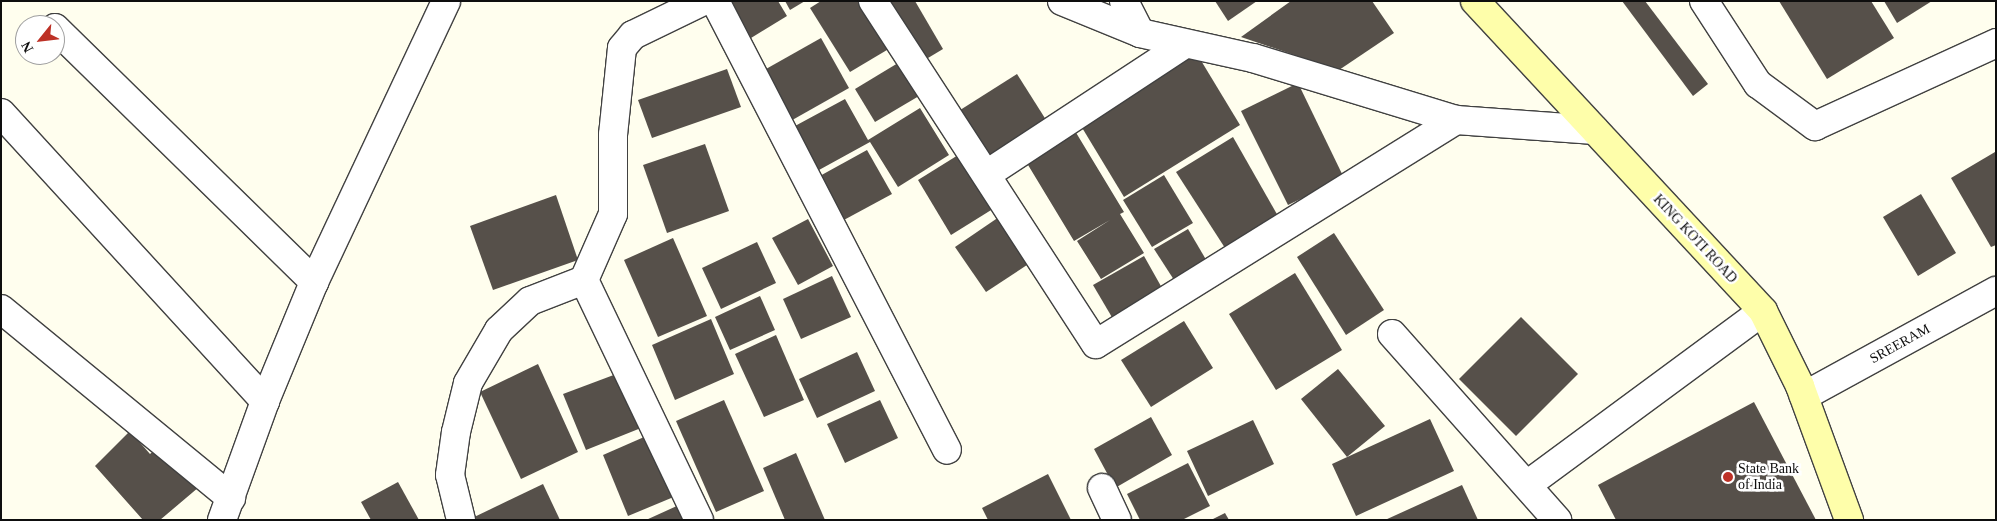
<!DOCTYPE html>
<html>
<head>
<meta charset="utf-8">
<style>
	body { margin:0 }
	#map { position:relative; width:1997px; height:521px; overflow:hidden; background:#fffeee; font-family:Georgia,serif }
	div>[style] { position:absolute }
	.building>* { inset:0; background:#56504a }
	.roads { filter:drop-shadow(1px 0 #414141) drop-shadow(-1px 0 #414141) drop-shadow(0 1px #414141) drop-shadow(0 -1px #414141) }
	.street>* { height:28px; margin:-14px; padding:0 14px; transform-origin:14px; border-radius:14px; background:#fff }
	.secondary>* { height:28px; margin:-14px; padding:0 14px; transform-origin:14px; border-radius:14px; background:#fefeaa }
	.dots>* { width:14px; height:14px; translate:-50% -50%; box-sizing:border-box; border:2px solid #fff; border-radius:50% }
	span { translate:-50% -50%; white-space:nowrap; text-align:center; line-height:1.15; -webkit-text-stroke:5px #fff; paint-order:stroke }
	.street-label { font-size:14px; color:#0e0e0e }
	.poi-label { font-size:14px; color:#0e0e0e }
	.left { translate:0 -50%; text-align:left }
	.frame { position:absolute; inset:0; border:2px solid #0e0e0e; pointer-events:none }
	.north { position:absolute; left:15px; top:15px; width:50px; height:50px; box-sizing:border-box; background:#fff; border:1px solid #9f9f9f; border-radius:50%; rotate:241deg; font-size:14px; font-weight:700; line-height:20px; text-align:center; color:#0e0e0e }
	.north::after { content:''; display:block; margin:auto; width:18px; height:22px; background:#bd3126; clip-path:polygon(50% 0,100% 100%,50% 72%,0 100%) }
</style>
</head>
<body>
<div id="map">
	<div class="building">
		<div style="clip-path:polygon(729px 1px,778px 1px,787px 16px,751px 38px)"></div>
		<div style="clip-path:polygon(785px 1px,805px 1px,790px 10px)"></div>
		<div style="clip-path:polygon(821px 1px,864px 1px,892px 47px,850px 72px,810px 8px)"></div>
		<div style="clip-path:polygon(881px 1px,915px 1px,943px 49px,918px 64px)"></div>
		<div style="clip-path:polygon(1215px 1px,1257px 1px,1228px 21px)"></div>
		<div style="clip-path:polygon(1291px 1px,1372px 1px,1394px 33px,1339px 70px,1241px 37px)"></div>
		<div style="clip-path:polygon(1622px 1px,1645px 1px,1708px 84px,1693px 96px)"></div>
		<div style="clip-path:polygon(1779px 1px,1871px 1px,1894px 38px,1827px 79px)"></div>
		<div style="clip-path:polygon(1884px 1px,1932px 1px,1897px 23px)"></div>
		<div style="clip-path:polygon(821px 38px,849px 88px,787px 123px,759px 73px)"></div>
		<div style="clip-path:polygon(1194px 49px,1240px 125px,1124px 197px,1078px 121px)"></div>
		<div style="clip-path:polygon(898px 63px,919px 96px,875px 122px,855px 89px)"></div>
		<div style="clip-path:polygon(727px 69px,741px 107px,652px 138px,638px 100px)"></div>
		<div style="clip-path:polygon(1017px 74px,1048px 123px,988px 162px,957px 112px)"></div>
		<div style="clip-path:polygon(1298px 83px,1344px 178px,1288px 205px,1241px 111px)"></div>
		<div style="clip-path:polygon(845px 99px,868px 140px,920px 108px,949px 155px,898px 187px,870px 142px,819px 170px,795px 126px)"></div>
		<div style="clip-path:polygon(1072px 126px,1124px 212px,1120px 214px,1144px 253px,1101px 279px,1077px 241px,1110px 220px,1074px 241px,1022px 155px)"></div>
		<div style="clip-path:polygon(1233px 137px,1278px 216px,1225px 248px,1176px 172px)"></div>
		<div style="clip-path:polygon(705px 144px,729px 211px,667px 233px,643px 165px)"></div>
		<div style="clip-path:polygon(867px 150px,892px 194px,842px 221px,818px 177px)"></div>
		<div style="clip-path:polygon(963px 152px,996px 207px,951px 235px,918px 180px)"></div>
		<div style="clip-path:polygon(1995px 152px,1996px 245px,1991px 247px,1951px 178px)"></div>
		<div style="clip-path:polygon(1164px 175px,1193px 223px,1152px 247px,1123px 200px)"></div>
		<div style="clip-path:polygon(1921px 194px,1956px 253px,1918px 276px,1883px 217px)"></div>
		<div style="clip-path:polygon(556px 195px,578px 260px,493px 290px,470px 226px)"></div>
		<div style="clip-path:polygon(999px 217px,1030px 263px,986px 292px,955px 247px)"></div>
		<div style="clip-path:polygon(808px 219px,833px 266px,798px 285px,772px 238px)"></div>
		<div style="clip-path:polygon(1188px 229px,1208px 263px,1176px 283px,1154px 249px)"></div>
		<div style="clip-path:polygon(1334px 233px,1384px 310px,1346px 335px,1297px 257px)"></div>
		<div style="clip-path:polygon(673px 238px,707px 316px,658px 337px,624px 260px)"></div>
		<div style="clip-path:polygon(757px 242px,776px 283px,721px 309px,702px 268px)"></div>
		<div style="clip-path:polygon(1144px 256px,1162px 288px,1113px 319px,1093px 285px)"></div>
		<div style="clip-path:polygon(1295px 273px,1342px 350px,1276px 390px,1229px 314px)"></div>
		<div style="clip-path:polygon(832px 276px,851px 317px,801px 339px,783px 299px)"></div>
		<div style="clip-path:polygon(760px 296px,775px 330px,730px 350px,715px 317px)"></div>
		<div style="clip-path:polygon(1521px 317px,1578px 374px,1516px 436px,1459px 379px)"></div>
		<div style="clip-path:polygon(711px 319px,734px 374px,675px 400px,652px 345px)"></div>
		<div style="clip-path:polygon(1184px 321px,1213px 368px,1151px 407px,1121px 360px)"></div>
		<div style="clip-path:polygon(776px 335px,804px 400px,764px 417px,735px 354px)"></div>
		<div style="clip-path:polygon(857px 352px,875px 391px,817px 418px,799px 379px)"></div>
		<div style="clip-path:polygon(538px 364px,578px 452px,521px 479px,480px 392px)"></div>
		<div style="clip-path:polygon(1338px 369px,1385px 426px,1347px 457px,1301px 399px)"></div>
		<div style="clip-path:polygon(619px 373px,641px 428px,586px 450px,563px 394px)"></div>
		<div style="clip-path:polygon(724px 400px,764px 491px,716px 512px,676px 421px)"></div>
		<div style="clip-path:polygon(880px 400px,898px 438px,845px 463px,827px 424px)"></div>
		<div style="clip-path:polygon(1754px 402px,1816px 520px,1616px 520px,1598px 485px)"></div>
		<div style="clip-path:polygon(1151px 417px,1172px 455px,1115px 488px,1094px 449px)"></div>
		<div style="clip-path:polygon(1430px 419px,1454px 471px,1356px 516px,1332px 464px)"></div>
		<div style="clip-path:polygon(1253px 420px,1274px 464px,1208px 496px,1187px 451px)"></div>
		<div style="clip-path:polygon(130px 431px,150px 454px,158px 447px,199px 487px,160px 520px,143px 520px,95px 466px)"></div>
		<div style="clip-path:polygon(651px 434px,676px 496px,628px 516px,603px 455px)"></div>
		<div style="clip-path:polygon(796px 453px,825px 520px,785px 520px,763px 468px)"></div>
		<div style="clip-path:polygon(1188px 463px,1210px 506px,1182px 520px,1140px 520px,1127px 494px)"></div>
		<div style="clip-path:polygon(1048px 474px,1071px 520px,988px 520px,982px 508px)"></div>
		<div style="clip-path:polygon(398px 482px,419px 520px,371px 520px,361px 502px)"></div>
		<div style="clip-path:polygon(543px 484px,560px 520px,468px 520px)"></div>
		<div style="clip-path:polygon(1462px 485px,1478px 520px,1385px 520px)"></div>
		<div style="clip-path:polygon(679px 505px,686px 520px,646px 520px)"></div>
		<div style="clip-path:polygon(1225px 513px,1229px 520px,1211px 520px)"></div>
	</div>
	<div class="roads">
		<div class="street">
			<div style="left:715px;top:1px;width:505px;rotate:62.67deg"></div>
			<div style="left:873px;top:1px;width:409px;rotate:57deg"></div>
			<div style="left:1096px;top:344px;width:424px;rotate:-31.9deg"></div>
			<div style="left:1062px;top:1px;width:84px;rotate:22.3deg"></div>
			<div style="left:1140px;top:33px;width:116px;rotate:12.5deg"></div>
			<div style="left:1253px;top:58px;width:212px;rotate:17deg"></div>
			<div style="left:1456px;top:120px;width:139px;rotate:4.1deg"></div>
			<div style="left:1124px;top:1px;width:36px;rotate:63deg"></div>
			<div style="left:1704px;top:1px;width:99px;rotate:57deg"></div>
			<div style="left:1758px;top:84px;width:71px;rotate:36.4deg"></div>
			<div style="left:1815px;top:126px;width:199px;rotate:-24.6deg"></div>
			<div style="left:55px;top:28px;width:363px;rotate:44.4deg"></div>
			<div style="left:1px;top:113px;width:391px;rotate:47.5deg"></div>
			<div style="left:987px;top:174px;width:237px;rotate:-33.3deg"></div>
			<div style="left:584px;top:280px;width:266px;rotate:64.4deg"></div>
			<div style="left:1px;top:309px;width:298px;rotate:39.4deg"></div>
			<div style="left:1392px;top:334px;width:249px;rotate:48.4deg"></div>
			<div style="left:1804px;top:396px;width:219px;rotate:-28.7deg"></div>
			<div style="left:1527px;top:485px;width:293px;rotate:-36.4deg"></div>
			<div style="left:1102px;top:488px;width:35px;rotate:65deg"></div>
			<div style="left:222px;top:520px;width:127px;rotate:-70.1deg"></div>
			<div style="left:265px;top:401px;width:129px;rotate:-67.6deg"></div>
			<div style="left:314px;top:282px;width:310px;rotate:-64.8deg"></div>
			<div style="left:461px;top:520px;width:46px;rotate:-103.7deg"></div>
			<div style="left:450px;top:475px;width:43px;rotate:-82.1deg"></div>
			<div style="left:456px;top:432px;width:50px;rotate:-76.2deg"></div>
			<div style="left:468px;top:383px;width:61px;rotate:-59.7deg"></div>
			<div style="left:499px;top:330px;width:42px;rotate:-43.1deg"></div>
			<div style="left:530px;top:301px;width:58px;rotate:-21.3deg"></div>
			<div style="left:584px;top:280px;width:72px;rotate:-66.3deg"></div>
			<div style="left:613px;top:214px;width:79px;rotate:-90deg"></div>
			<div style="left:613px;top:135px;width:87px;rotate:-84.1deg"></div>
			<div style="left:622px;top:48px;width:17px;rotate:-50deg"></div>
			<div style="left:633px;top:35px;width:78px;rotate:-25.9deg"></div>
		</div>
		<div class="secondary">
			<div style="left:1475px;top:1px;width:423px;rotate:47.1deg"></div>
			<div style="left:1763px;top:311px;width:84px;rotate:63.7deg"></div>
			<div style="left:1800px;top:386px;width:143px;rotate:69.9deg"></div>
		</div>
	</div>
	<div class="dots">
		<div style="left:1728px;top:477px;background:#bd3126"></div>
	</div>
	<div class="street-label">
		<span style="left:1695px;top:239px;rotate:47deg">KING KOTI ROAD</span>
		<span style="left:1900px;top:344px;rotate:-29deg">SREERAM</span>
	</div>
	<div class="poi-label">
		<span class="left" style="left:1738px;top:477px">State Bank<br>of India</span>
	</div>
	<div class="frame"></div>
	<div class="north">N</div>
</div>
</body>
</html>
